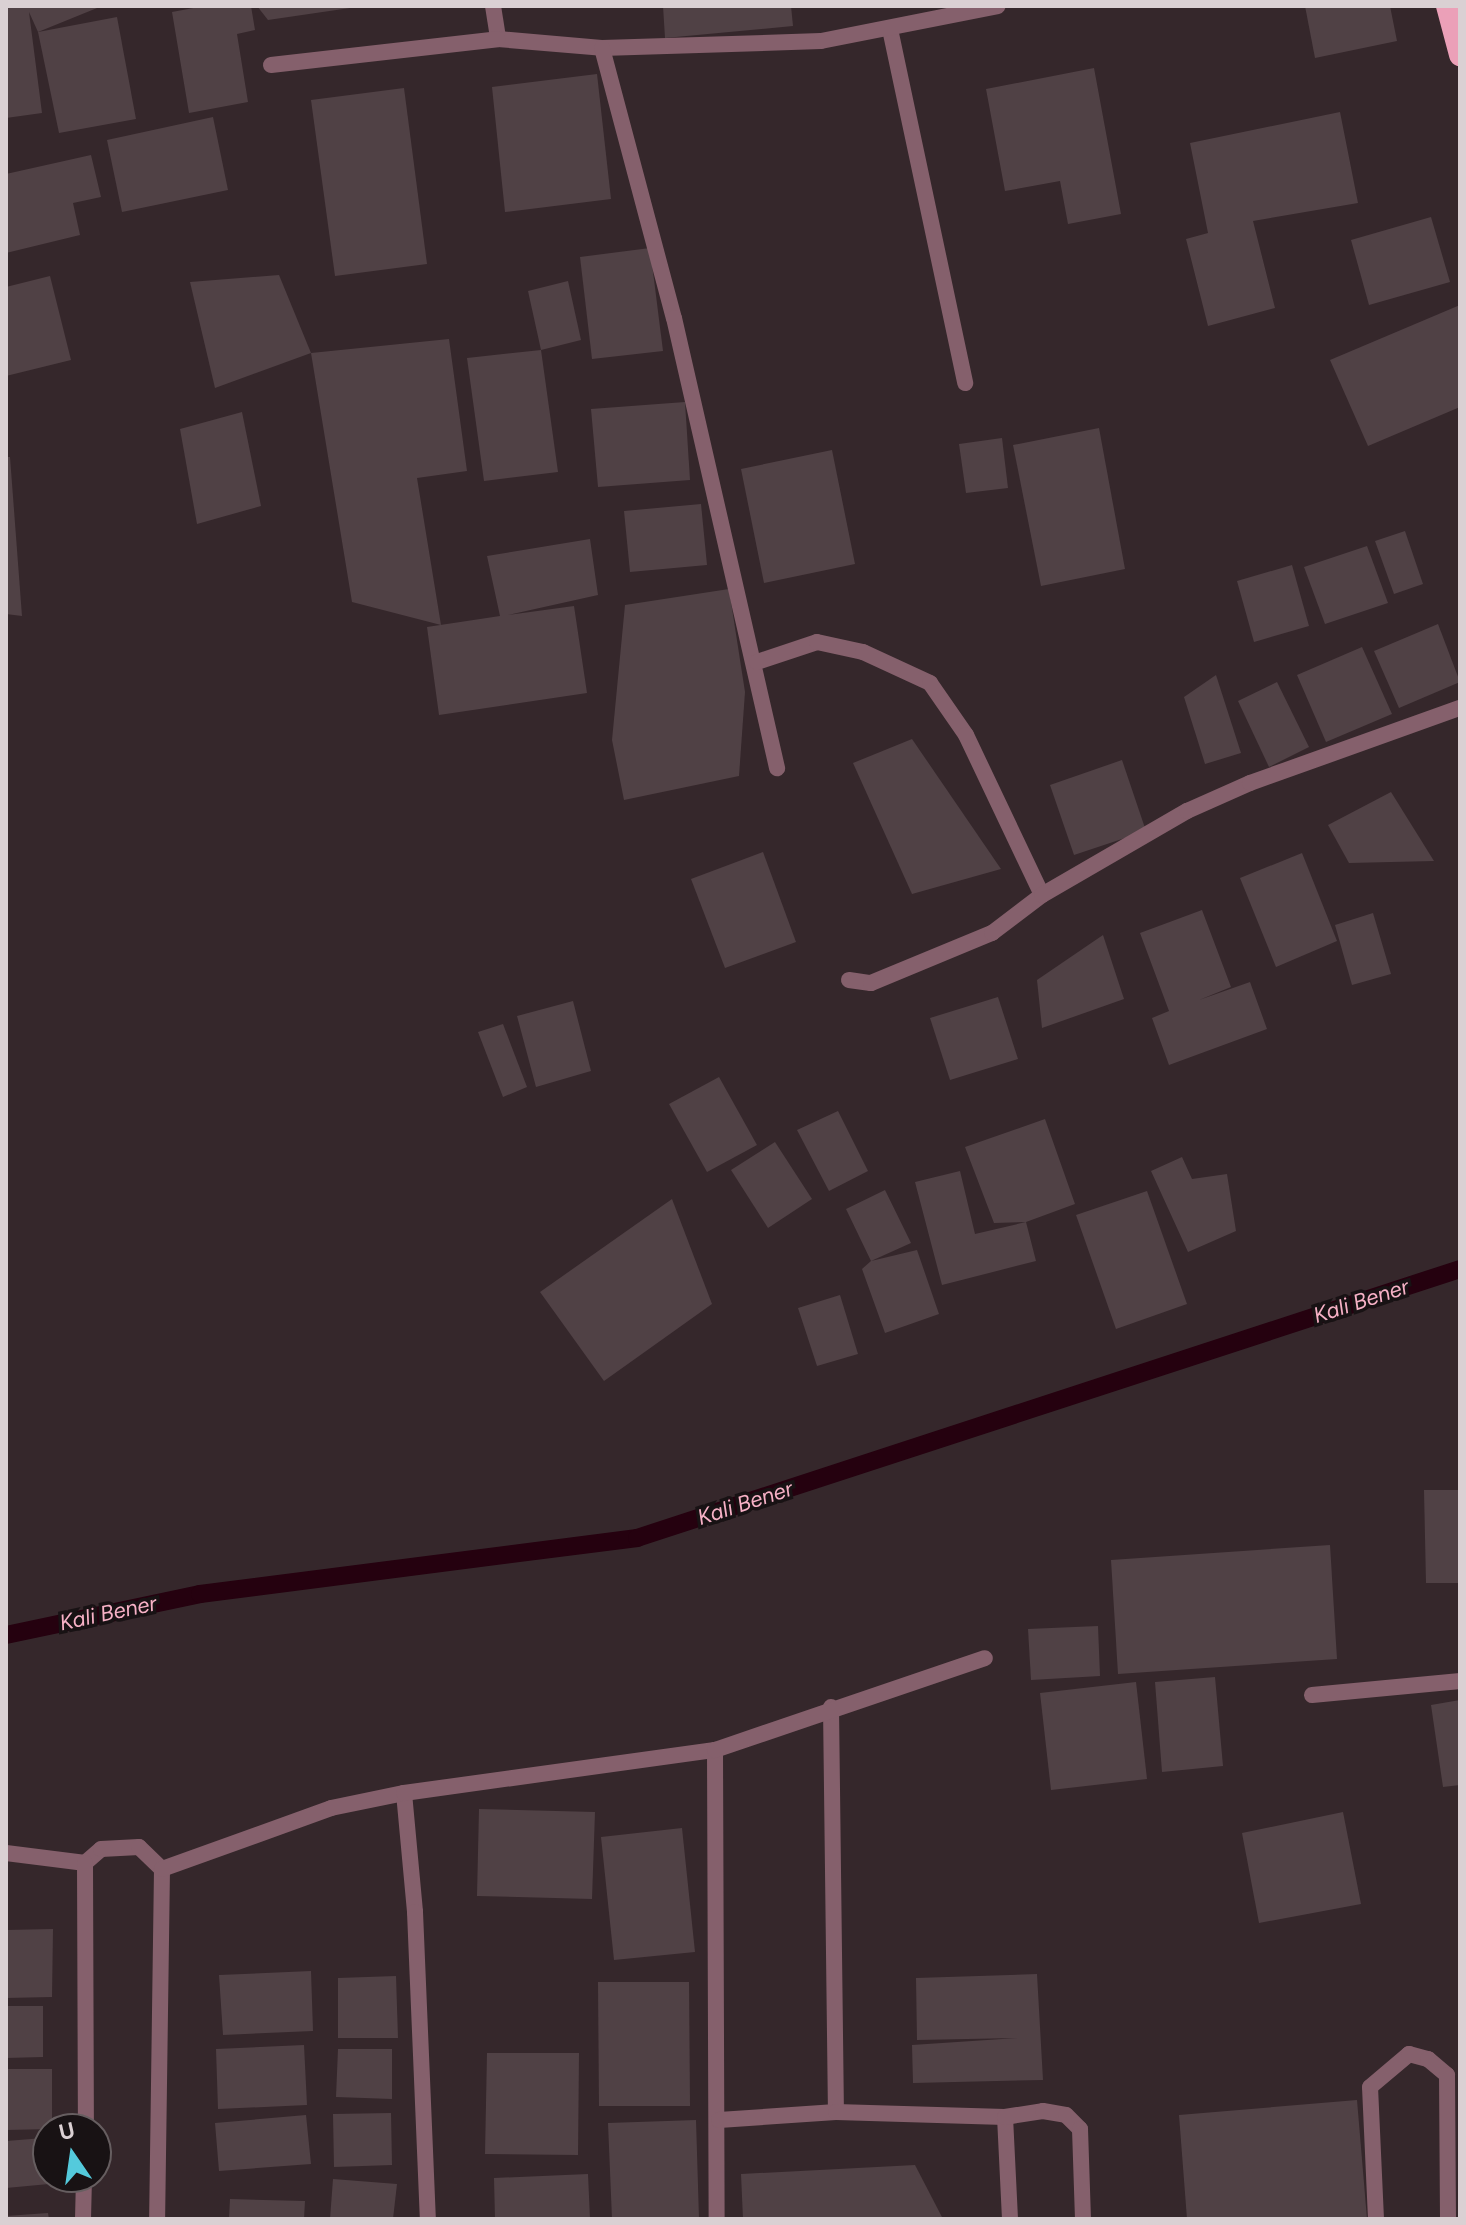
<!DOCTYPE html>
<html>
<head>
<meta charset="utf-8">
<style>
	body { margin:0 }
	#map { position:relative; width:1466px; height:2225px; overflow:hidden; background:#35272b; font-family:Figtree,sans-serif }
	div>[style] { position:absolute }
	.stream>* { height:18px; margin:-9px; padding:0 9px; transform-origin:9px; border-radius:9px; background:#25010f }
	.building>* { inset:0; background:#504145 }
	.service>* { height:16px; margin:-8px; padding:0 8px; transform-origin:8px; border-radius:8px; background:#85606c }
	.minor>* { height:16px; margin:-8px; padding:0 8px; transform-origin:8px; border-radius:8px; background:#85606c }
	.trunk>* { height:22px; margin:-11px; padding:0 11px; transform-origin:11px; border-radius:11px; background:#eba0b8 }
	span { translate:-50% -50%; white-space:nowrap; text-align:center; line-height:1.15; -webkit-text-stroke:7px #181214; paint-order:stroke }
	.water-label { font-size:22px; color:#f7b1c6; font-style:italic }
	.frame { position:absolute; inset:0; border:8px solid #dad0d3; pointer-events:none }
	.north { position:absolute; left:32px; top:2113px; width:80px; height:80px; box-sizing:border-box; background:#181214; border:2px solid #665e60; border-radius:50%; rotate:347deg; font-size:22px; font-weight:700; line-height:32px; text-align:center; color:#dad0d3 }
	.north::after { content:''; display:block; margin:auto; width:28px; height:36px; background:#54cadc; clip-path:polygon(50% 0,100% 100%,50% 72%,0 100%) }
</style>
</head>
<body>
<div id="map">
	<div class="stream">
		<div style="left:6px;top:1635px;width:198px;rotate:-11.9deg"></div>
		<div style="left:200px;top:1594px;width:441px;rotate:-7.3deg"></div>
		<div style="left:637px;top:1538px;width:866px;rotate:-18.1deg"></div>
	</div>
	<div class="building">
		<div style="clip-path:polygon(6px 6px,102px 6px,38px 32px,29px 12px,42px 113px,6px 118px)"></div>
		<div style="clip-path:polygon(204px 6px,251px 6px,255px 30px,237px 34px,248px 102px,189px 113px,172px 12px)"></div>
		<div style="clip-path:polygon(257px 6px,350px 6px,350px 8px,268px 20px)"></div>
		<div style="clip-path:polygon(663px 6px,791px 6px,793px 26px,665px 38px)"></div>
		<div style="clip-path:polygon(1305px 6px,1390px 6px,1397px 41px,1315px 58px)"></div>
		<div style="clip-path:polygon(117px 17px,136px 119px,59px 133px,38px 32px)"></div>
		<div style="clip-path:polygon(1094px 68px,1121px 214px,1068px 224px,1060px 181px,1005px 191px,986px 89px)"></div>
		<div style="clip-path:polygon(597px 74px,611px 199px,505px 212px,492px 87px)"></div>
		<div style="clip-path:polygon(404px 88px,427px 264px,335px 276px,311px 100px)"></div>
		<div style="clip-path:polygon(1340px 112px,1358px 203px,1253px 221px,1275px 308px,1208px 326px,1186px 239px,1208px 233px,1190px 143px)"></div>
		<div style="clip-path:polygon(213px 117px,228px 190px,122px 212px,107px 140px)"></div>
		<div style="clip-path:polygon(91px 155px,101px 197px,73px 203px,80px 235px,6px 253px,6px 174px)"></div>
		<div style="clip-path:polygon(1431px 217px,1450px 282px,1369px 305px,1351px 240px)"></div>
		<div style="clip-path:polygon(650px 248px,663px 351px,592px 359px,580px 257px)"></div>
		<div style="clip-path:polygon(279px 275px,311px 353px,215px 388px,190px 282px)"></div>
		<div style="clip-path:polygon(50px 276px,71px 360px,6px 376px,6px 287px)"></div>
		<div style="clip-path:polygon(568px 281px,581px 340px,541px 350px,528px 291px)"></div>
		<div style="clip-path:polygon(1460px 305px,1460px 407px,1368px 446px,1330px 360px)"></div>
		<div style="clip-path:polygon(449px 339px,467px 471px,417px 478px,441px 625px,352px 602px,311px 353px)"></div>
		<div style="clip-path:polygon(541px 350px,558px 472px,484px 481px,467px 358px)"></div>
		<div style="clip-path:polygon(685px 402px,690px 480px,598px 487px,591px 409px)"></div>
		<div style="clip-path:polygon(242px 412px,261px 506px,197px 524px,180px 429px)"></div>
		<div style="clip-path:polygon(1099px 428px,1125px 569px,1041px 586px,1013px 445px)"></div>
		<div style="clip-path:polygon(1002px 438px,1008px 488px,966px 493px,959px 444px)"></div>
		<div style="clip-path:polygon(832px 450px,855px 564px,764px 583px,741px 469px)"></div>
		<div style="clip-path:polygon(6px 457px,10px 457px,22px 616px,6px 614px)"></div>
		<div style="clip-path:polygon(701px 504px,707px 565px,630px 572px,624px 511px)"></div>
		<div style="clip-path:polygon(1405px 531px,1423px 584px,1394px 594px,1375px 541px)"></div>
		<div style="clip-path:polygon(590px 539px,598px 595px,508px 615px,574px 606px,587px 693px,439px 715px,427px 627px,500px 616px,487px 556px)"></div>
		<div style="clip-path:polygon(1367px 546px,1388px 603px,1325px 624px,1304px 567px)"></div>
		<div style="clip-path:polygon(1292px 565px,1309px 626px,1254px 642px,1237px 581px)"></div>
		<div style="clip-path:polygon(729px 589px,745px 692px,739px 776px,624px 800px,612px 740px,625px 605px)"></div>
		<div style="clip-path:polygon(1438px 624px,1460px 682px,1399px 708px,1374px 651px)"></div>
		<div style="clip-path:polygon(1362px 647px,1392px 714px,1326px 742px,1297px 675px)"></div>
		<div style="clip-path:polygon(1216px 675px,1241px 753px,1205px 764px,1184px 697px)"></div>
		<div style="clip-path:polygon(1277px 682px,1309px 747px,1269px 767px,1238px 701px)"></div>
		<div style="clip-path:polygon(912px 739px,1001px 869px,912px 894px,853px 763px)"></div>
		<div style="clip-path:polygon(1122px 760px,1146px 831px,1074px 855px,1050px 785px)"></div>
		<div style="clip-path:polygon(1391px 792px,1434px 861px,1349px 863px,1328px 825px)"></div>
		<div style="clip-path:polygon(763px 852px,796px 942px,725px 968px,691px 879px)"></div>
		<div style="clip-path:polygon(1302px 853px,1337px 941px,1276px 967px,1240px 878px)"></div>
		<div style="clip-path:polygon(1202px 910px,1231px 987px,1199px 1000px,1250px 982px,1267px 1029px,1169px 1065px,1152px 1018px,1169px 1011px,1140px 933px)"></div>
		<div style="clip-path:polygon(1373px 913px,1391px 974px,1352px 985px,1335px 925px)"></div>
		<div style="clip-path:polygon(1103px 935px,1124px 999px,1042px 1028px,1037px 980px)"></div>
		<div style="clip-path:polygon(998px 997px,1018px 1059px,950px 1080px,930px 1018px)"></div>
		<div style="clip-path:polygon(573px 1001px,591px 1071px,536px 1087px,517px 1016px)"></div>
		<div style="clip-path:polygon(503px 1024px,527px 1087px,503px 1097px,478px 1032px)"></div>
		<div style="clip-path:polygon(719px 1077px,757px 1145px,707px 1172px,669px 1104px)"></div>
		<div style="clip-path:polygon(838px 1111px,868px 1171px,829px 1191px,797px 1130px)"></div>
		<div style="clip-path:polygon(1045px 1119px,1075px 1204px,1026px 1222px,1036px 1261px,942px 1285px,915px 1182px,960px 1171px,975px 1234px,1026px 1222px,994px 1223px,965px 1147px)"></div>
		<div style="clip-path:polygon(775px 1142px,812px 1199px,768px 1228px,731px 1170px)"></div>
		<div style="clip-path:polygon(1182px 1157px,1192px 1179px,1227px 1174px,1236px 1231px,1188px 1252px,1151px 1171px)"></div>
		<div style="clip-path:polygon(885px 1190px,911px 1243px,871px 1261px,917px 1250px,939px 1314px,885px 1333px,862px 1269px,871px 1261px,846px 1209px)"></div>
		<div style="clip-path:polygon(1147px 1191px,1187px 1304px,1116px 1329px,1076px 1215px)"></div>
		<div style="clip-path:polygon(672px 1199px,712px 1304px,604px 1381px,540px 1292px)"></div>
		<div style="clip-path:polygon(840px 1295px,858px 1354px,817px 1366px,798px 1308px)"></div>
		<div style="clip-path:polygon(1424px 1490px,1460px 1490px,1460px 1583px,1426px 1583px)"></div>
		<div style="clip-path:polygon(1330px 1545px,1337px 1659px,1118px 1674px,1111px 1560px)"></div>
		<div style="clip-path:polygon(1098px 1626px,1100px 1676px,1031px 1680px,1028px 1629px)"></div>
		<div style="clip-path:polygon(1215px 1677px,1223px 1766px,1162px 1772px,1155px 1682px)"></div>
		<div style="clip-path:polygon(1136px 1682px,1147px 1779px,1051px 1790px,1040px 1693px)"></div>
		<div style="clip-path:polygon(1460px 1700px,1460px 1785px,1443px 1787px,1431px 1705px)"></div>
		<div style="clip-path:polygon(479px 1809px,595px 1812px,592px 1899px,477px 1896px)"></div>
		<div style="clip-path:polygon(1343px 1812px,1361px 1904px,1259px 1923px,1242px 1833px)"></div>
		<div style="clip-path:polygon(682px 1828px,695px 1952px,614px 1960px,601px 1837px)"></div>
		<div style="clip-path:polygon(53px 1929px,52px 1997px,6px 1998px,6px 1930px)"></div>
		<div style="clip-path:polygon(311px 1971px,313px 2031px,223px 2035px,219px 1975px)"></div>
		<div style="clip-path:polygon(1037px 1974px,1043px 2080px,913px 2083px,912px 2045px,1017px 2038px,917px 2040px,916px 1978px)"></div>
		<div style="clip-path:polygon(396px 1976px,398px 2038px,338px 2038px,338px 1978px)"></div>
		<div style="clip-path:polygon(598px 1982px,689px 1982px,690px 2106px,599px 2106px)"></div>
		<div style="clip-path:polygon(6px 2006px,43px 2006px,43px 2057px,6px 2058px)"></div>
		<div style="clip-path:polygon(304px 2045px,307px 2105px,218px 2109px,216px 2049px)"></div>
		<div style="clip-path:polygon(338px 2049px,392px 2049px,392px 2099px,336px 2097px)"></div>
		<div style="clip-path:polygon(487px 2053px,579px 2053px,578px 2155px,485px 2154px)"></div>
		<div style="clip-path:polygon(6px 2069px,52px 2069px,52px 2129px,6px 2130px)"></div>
		<div style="clip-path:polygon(1357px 2100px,1367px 2219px,1187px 2219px,1179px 2115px)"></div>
		<div style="clip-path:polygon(391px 2113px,392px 2165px,334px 2167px,333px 2114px)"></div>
		<div style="clip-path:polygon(306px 2115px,311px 2164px,219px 2171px,215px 2123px)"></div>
		<div style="clip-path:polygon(696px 2120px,699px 2219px,612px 2219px,608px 2123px)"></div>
		<div style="clip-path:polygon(44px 2138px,49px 2184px,6px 2188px,6px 2141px)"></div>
		<div style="clip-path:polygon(915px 2165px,943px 2219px,743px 2219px,741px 2174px)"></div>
		<div style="clip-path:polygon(588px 2174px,590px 2219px,495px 2219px,494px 2178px)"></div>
		<div style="clip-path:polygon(333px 2179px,397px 2184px,393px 2219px,330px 2219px)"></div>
		<div style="clip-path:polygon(230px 2199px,305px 2201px,304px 2219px,229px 2219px)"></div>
		<div style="clip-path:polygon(48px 2213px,49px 2219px,6px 2219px,6px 2216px)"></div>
	</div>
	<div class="service">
		<div style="left:890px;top:29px;width:362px;rotate:78deg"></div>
	</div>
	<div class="minor">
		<div style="left:493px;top:6px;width:33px;rotate:81deg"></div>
		<div style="left:498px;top:39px;width:104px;rotate:4.9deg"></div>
		<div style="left:602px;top:48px;width:219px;rotate:-1.8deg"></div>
		<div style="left:821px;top:41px;width:180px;rotate:-11.2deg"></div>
		<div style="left:602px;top:48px;width:279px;rotate:75.1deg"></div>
		<div style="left:674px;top:318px;width:462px;rotate:77.1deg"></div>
		<div style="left:271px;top:65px;width:228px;rotate:-6.5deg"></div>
		<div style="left:757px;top:662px;width:63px;rotate:-18.4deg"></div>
		<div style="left:817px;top:642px;width:47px;rotate:12.3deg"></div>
		<div style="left:863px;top:652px;width:74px;rotate:24.8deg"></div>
		<div style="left:930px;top:683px;width:63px;rotate:55.3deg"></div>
		<div style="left:966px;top:735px;width:177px;rotate:64.6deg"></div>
		<div style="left:849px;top:980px;width:22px;rotate:8deg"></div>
		<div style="left:871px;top:983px;width:131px;rotate:-22.5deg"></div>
		<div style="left:992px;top:933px;width:63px;rotate:-37.2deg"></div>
		<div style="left:1042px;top:895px;width:168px;rotate:-30.1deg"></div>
		<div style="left:1187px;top:811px;width:69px;rotate:-24deg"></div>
		<div style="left:1250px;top:783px;width:223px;rotate:-19.7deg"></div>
		<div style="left:1312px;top:1695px;width:149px;rotate:-5.4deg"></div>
		<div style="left:831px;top:1707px;width:405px;rotate:89.3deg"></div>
		<div style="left:715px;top:1750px;width:469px;rotate:89.8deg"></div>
		<div style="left:404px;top:1793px;width:120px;rotate:84.7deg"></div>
		<div style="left:415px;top:1912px;width:307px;rotate:87.6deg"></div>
		<div style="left:6px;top:1853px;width:80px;rotate:7.2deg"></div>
		<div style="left:85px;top:1863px;width:21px;rotate:-41deg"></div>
		<div style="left:101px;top:1849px;width:38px;rotate:-3deg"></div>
		<div style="left:139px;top:1847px;width:32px;rotate:44deg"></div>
		<div style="left:162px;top:1869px;width:350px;rotate:90.8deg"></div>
		<div style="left:85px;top:1863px;width:266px;rotate:89.8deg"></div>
		<div style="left:162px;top:1869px;width:180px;rotate:-19.8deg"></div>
		<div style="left:331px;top:1808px;width:75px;rotate:-11.6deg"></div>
		<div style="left:404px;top:1793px;width:314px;rotate:-7.9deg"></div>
		<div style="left:715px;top:1750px;width:285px;rotate:-18.8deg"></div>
		<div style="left:719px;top:2120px;width:117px;rotate:-3.9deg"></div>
		<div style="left:836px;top:2112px;width:169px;rotate:1.7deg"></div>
		<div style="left:83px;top:2219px;width:42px;rotate:-88.6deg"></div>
		<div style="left:1010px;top:2219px;width:102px;rotate:-92.8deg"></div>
		<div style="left:1005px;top:2117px;width:38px;rotate:-9deg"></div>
		<div style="left:1043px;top:2111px;width:23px;rotate:10deg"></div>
		<div style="left:1066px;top:2115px;width:20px;rotate:45deg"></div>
		<div style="left:1080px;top:2129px;width:90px;rotate:88.1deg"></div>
		<div style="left:1376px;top:2219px;width:132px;rotate:-92.6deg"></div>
		<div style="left:1370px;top:2087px;width:51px;rotate:-40.2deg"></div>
		<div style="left:1409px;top:2054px;width:20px;rotate:15deg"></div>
		<div style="left:1428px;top:2059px;width:25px;rotate:40deg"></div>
		<div style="left:1447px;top:2075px;width:144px;rotate:89.6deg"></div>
	</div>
	<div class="trunk">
		<div style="left:1447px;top:6px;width:51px;rotate:75.1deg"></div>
	</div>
	<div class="water-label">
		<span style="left:1361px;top:1301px;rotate:-18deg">Kali Bener</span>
		<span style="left:745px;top:1503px;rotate:-18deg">Kali Bener</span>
		<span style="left:108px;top:1613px;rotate:-12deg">Kali Bener</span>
	</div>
	<div class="frame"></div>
	<div class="north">U</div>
</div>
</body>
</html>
